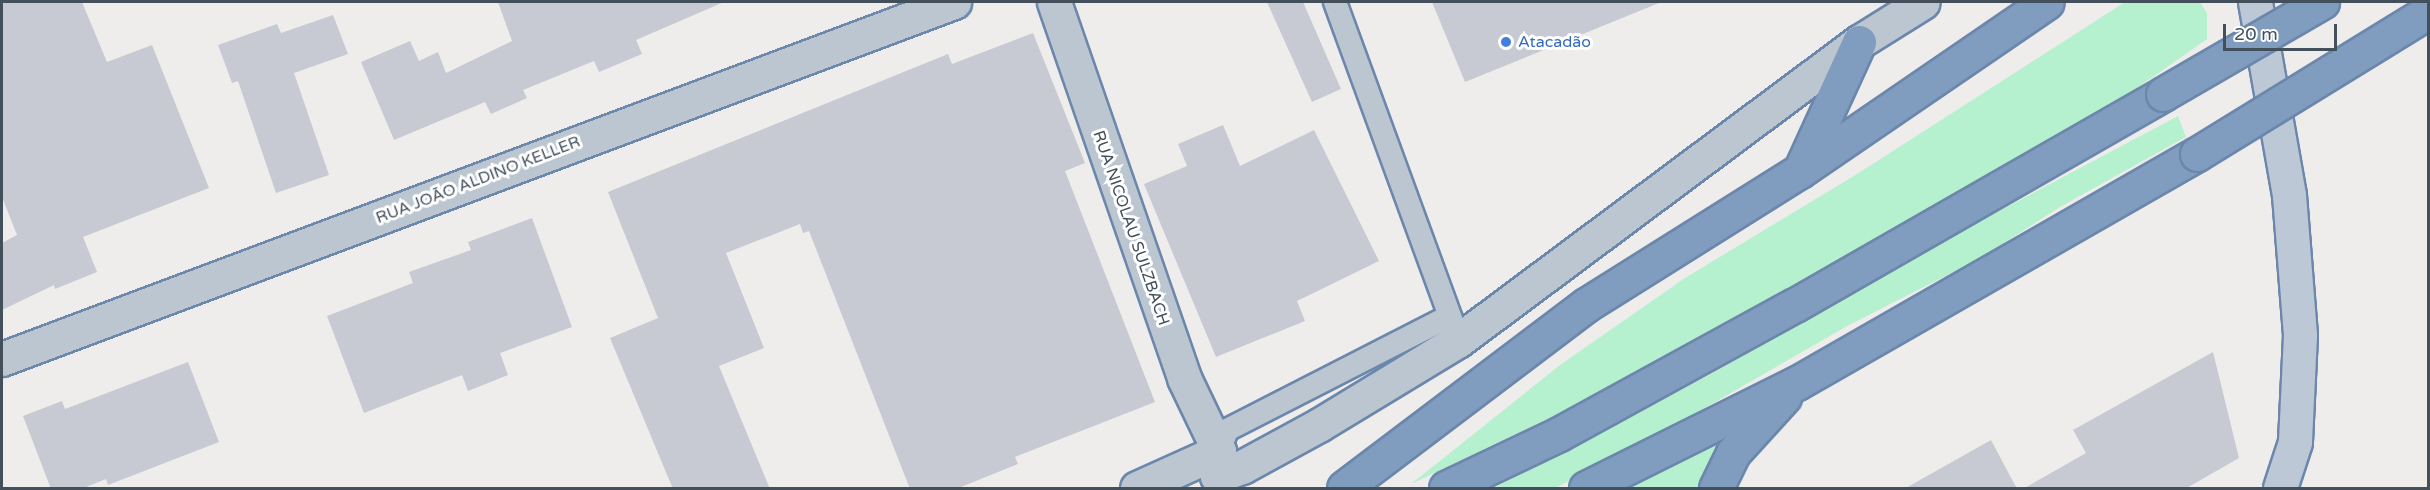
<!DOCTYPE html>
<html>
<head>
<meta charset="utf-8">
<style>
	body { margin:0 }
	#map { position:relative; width:2430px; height:490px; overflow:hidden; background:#efecec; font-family:"Varela Round",sans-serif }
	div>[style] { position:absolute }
	.green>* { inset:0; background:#b6f1cf }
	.building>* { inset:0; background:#c7cad2 }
	.roads { filter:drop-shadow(2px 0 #6b87ab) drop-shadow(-2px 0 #6b87ab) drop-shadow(0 2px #6b87ab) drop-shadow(0 -2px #6b87ab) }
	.lane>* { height:22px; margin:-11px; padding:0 11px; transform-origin:11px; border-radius:11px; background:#bbc6d0 }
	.street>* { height:33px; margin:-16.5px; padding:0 16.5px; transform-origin:16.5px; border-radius:16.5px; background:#bbc6d0 }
	.secondary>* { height:33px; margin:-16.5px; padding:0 16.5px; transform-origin:16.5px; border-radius:16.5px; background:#bdc8d7 }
	.highway>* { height:33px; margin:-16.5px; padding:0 16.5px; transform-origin:16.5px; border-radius:16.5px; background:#809cbf }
	.bridges { filter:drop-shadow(2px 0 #6b87ab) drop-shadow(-2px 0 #6b87ab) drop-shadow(0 2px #6b87ab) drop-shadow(0 -2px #6b87ab) }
	.highway-bridge>* { height:33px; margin:-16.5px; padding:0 16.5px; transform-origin:16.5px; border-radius:16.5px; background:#809cbf }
	.dots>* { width:16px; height:16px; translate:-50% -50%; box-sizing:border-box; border:3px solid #fff; border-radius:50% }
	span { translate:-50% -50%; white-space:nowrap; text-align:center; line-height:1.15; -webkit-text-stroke:6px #fff; paint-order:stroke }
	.shop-label { font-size:16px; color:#366cbe }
	.left { translate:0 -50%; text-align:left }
	.street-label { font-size:16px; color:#434f5a }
	.frame { position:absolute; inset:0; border:3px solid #434f5a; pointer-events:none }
	.scale { position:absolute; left:2223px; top:24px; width:114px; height:27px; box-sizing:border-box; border:3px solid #434f5a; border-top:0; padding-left:8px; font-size:18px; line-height:21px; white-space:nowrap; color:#434f5a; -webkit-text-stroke:4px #fff; paint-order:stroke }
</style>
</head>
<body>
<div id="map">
	<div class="green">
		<div style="clip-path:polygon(2125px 2px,2200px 2px,2207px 13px,2207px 39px,2113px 105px,1941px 204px,1556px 415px,1411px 484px,1560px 365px,1685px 278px,1857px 174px)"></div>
		<div style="clip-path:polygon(2178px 116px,2186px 137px,2060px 207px,1979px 259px,1849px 325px,1649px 440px,1555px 488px,1494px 488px,1709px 375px,1924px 251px)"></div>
		<div style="clip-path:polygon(1732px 437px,1705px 488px,1629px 488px)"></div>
	</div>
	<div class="building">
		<div style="clip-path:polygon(2px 2px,82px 2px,107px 62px,152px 45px,209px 188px,83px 237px,97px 272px,55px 289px,54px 285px,2px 310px,2px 243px,17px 235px,2px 197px)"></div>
		<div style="clip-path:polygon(498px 2px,724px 2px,636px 40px,642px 54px,599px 72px,594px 61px,523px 90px,527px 98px,491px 114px,485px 102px,394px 140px,361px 62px,410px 41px,419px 61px,438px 52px,446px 73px,512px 41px)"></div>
		<div style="clip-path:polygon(1267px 2px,1303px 2px,1341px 89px,1312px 102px)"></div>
		<div style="clip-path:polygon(1432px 2px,1659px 2px,1659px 3px,1465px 82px)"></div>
		<div style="clip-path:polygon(333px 15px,348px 54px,294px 73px,329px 175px,276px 193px,238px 81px,232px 83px,218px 45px,277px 24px,281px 33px)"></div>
		<div style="clip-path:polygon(1033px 33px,1085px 163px,1065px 171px,1155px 402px,1015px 457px,1018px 464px,956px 489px,910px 489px,809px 231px,803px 233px,800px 224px,726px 253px,764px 348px,719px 366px,770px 489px,673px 489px,610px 338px,658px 318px,608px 192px,948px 54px,952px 64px)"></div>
		<div style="clip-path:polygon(1223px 125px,1240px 166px,1314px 130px,1379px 261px,1297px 301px,1305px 321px,1216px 357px,1144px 184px,1187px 166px,1178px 144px)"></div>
		<div style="clip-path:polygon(532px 218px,572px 327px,500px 353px,508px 375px,468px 391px,462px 375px,364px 413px,327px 316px,413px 283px,409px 272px,471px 250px,468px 242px)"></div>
		<div style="clip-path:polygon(2213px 352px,2239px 458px,2185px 489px,2023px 489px,2086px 453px,2073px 430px)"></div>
		<div style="clip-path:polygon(188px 362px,219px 442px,108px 485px,106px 479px,81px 489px,51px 489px,23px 416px,62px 401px,65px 409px)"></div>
		<div style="clip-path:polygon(1991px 440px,2017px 489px,1904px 489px)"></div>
	</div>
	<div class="roads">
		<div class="lane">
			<div style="left:1335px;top:2px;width:360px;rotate:69.9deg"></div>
			<div style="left:1219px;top:451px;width:22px;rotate:-69deg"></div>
			<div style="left:1227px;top:430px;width:248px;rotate:-27.1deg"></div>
		</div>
		<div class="street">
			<div style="left:1054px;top:2px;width:398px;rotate:70.9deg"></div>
			<div style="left:1184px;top:378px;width:81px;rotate:64.4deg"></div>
			<div style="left:1219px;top:451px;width:25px;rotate:95deg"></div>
			<div style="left:1217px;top:476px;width:27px;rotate:-20deg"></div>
			<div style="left:1242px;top:467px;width:88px;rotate:-28.6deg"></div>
			<div style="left:1319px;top:425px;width:164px;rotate:-31.3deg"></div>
			<div style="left:1459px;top:340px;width:499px;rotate:-36.7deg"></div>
			<div style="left:1859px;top:42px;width:75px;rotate:-32deg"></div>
			<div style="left:2px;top:359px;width:1017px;rotate:-20.56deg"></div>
			<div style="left:1137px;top:488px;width:90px;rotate:-24.3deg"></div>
		</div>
		<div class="secondary">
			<div style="left:2255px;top:2px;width:196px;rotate:80deg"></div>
			<div style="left:2289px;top:195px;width:140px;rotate:85.5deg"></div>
			<div style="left:2300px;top:335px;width:107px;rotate:92.7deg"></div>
			<div style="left:2295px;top:442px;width:48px;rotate:108.1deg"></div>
		</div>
		<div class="highway">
			<div style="left:1800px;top:171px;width:142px;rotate:-65.4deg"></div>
			<div style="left:1344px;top:488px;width:303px;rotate:-37.1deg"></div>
			<div style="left:1586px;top:305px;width:252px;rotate:-32.1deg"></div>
			<div style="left:1800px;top:171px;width:299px;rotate:-34.4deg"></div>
			<div style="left:1446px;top:488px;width:125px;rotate:-25.5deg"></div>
			<div style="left:1559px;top:434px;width:269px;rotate:-28.7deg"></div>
			<div style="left:1795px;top:305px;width:424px;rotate:-29.8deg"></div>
			<div style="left:1586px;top:488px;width:236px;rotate:-26.5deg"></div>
			<div style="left:1797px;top:383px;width:461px;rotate:-29.8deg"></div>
			<div style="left:1716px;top:488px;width:39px;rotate:-64deg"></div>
			<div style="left:1733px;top:453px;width:76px;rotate:-47.7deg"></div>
		</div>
	</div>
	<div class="bridges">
		<div class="highway-bridge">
			<div style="left:2163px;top:94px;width:184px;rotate:-30.1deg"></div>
			<div style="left:2197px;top:154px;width:271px;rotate:-31.6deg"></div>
		</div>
	</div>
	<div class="dots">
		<div style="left:1506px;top:42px;background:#3f7fe0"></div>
	</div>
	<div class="shop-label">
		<span class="left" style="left:1518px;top:42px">Atacadão</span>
	</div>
	<div class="street-label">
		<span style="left:478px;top:180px;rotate:-21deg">RUA JOÃO ALDINO KELLER</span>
		<span style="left:1131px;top:228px;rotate:71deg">RUA NICOLAU SULZBACH</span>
	</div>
	<div class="frame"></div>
	<div class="scale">20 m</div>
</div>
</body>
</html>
